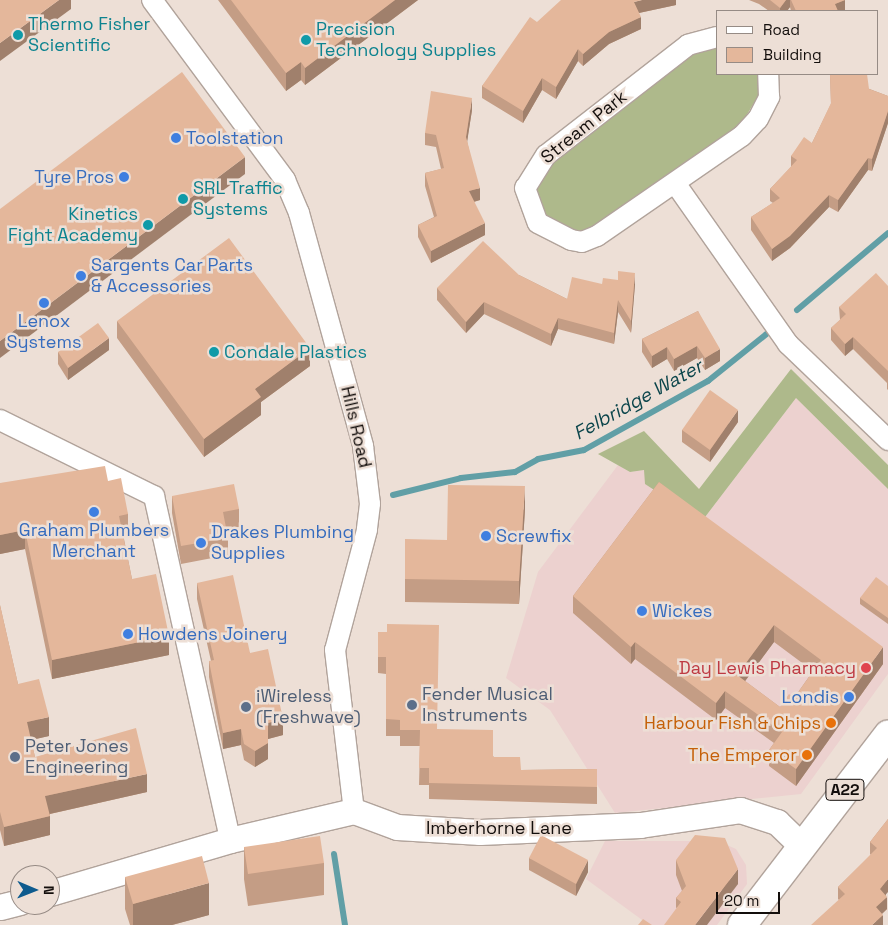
<!DOCTYPE html>
<html>
<head>
<meta charset="utf-8">
<style>
	body { margin:0 }
	#map { position:relative; width:888px; height:925px; overflow:hidden; background:#eddfd6; font-family:"Space Grotesk",sans-serif }
	div>[style] { position:absolute }
	.commercial>* { inset:0; background:#ecd1cf }
	.forest>* { inset:0; background:#aeb98b }
	.stream>* { height:6px; margin:-3px; padding:0 3px; transform-origin:3px; border-radius:3px; background:#619fa6 }
	.roads { filter:drop-shadow(1px 0 #b1a39b) drop-shadow(-1px 0 #b1a39b) drop-shadow(0 1px #b1a39b) drop-shadow(0 -1px #b1a39b) }
	.minor>* { height:20px; margin:-10px; padding:0 10px; transform-origin:10px; border-radius:10px; background:#fff }
	.tertiary>* { height:25px; margin:-12.5px; padding:0 12.5px; transform-origin:12.5px; border-radius:12.5px; background:#fff }
	.trunk>* { height:28px; margin:-14px; padding:0 14px; transform-origin:14px; border-radius:14px; background:#fff }
	.wall>* { inset:0; background:#c49d85 }
	.shaded-wall>* { inset:0; background:#a0806c }
	.building>* { inset:0; background:#e4b79b }
	.dots>* { width:14px; height:14px; translate:-50% -50%; box-sizing:border-box; border:2px solid #eddfd6; border-radius:50% }
	span { translate:-50% -50%; white-space:nowrap; text-align:center; line-height:1.15; -webkit-text-stroke:5px #eddfd6; paint-order:stroke }
	.shield-label span { padding:1px 4px; background:#eddfd6; border:1px solid; border-radius:4px; -webkit-text-stroke-width:0 }
	.shield-label { font-size:16px; color:#130e0c; font-weight:700 }
	.culture-label { font-size:18px; color:#0d838f }
	.left { translate:0 -50%; text-align:left }
	.right { translate:-100% -50%; text-align:right }
	.street-label { font-size:18px; color:#130e0c }
	.shop-label { font-size:18px; color:#366cbe }
	.health-label { font-size:18px; color:#be3a42 }
	.service-label { font-size:18px; color:#4e5e75 }
	.food-label { font-size:18px; color:#c56008 }
	.water-label { font-size:19px; color:#0b454b; font-style:italic }
	.legend { position:absolute; left:716px; top:10px; width:162px; height:65px; box-sizing:border-box; background:#eddfd6; border:1px solid #968b85; margin:0; padding:6px 9px; list-style:none; font-size:15px; color:#130e0c }
	.legend li { display:flex; align-items:center; gap:10px; height:25px }
	.legend b { width:25px; border:1px solid #968b85 }
	.north { position:absolute; left:10px; top:865px; width:50px; height:50px; box-sizing:border-box; background:#eddfd6; border:1px solid #968b85; border-radius:50%; rotate:91deg; font-size:14px; font-weight:700; line-height:20px; text-align:center; color:#130e0c }
	.north::after { content:''; display:block; margin:auto; width:18px; height:22px; background:#0e5b8e; clip-path:polygon(50% 0,100% 100%,50% 72%,0 100%) }
	.scale { position:absolute; left:716px; top:892px; width:64px; height:22px; box-sizing:border-box; border:2px solid #130e0c; border-top:0; padding-left:6px; font-size:15px; line-height:18px; white-space:nowrap; color:#130e0c; -webkit-text-stroke:4px #eddfd6; paint-order:stroke }
</style>
</head>
<body>
<div id="map">
	<div class="commercial">
		<div style="clip-path:polygon(796px 398px,888px 489px,888px 674px,801px 794px,615px 813px,550px 710px,506px 678px,538px 572px,618px 465px,630px 472px,644px 470px,702px 521px)"></div>
		<div style="clip-path:polygon(605px 841px,718px 841px,736px 849px,746px 865px,747px 884px,717px 925px,649px 925px,586px 879px)"></div>
	</div>
	<div class="forest">
		<div style="clip-path:polygon(717px 44px,717px 74px,758px 74px,760px 93px,740px 126px,593px 231px,573px 233px,546px 218px,536px 202px,535px 182px,541px 168px,696px 49px)"></div>
		<div style="clip-path:polygon(791px 369px,888px 465px,888px 489px,796px 398px,702px 521px,645px 484px,644px 470px,630px 472px,598px 454px,644px 431px,699px 489px)"></div>
	</div>
	<div class="stream">
		<div style="left:797px;top:310px;width:119px;rotate:-40.2deg"></div>
		<div style="left:393px;top:495px;width:70px;rotate:-14deg"></div>
		<div style="left:461px;top:478px;width:54px;rotate:-6.3deg"></div>
		<div style="left:515px;top:472px;width:26px;rotate:-29deg"></div>
		<div style="left:538px;top:459px;width:47px;rotate:-11.1deg"></div>
		<div style="left:584px;top:450px;width:142px;rotate:-29.1deg"></div>
		<div style="left:708px;top:381px;width:78px;rotate:-38.8deg"></div>
		<div style="left:334px;top:854px;width:72px;rotate:81.2deg"></div>
	</div>
	<div class="roads">
		<div class="minor">
			<div style="left:152px;top:0;width:224px;rotate:53.5deg"></div>
			<div style="left:285px;top:180px;width:36px;rotate:67deg"></div>
			<div style="left:299px;top:213px;width:242px;rotate:74.6deg"></div>
			<div style="left:363px;top:446px;width:58px;rotate:83.1deg"></div>
			<div style="left:370px;top:504px;width:26px;rotate:97deg"></div>
			<div style="left:367px;top:530px;width:124px;rotate:104.9deg"></div>
			<div style="left:335px;top:650px;width:162px;rotate:83.3deg"></div>
			<div style="left:717px;top:37px;width:30px;rotate:165deg"></div>
			<div style="left:688px;top:45px;width:180px;rotate:142.2deg"></div>
			<div style="left:546px;top:155px;width:39px;rotate:122deg"></div>
			<div style="left:525px;top:188px;width:37px;rotate:70deg"></div>
			<div style="left:538px;top:223px;width:37px;rotate:27deg"></div>
			<div style="left:571px;top:240px;width:11px;rotate:10deg"></div>
			<div style="left:582px;top:242px;width:16px;rotate:-22deg"></div>
			<div style="left:597px;top:236px;width:176px;rotate:-34.6deg"></div>
			<div style="left:742px;top:136px;width:23px;rotate:-47deg"></div>
			<div style="left:758px;top:119px;width:25px;rotate:-63deg"></div>
			<div style="left:769px;top:97px;width:23px;rotate:-92deg"></div>
			<div style="left:675px;top:183px;width:197px;rotate:54.9deg"></div>
			<div style="left:788px;top:344px;width:139px;rotate:43.8deg"></div>
			<div style="left:0;top:420px;width:172px;rotate:26.3deg"></div>
			<div style="left:154px;top:496px;width:352px;rotate:77.5deg"></div>
		</div>
		<div class="tertiary">
			<div style="left:50px;top:893px;width:188px;rotate:-16.4deg"></div>
			<div style="left:230px;top:840px;width:127px;rotate:-13.2deg"></div>
			<div style="left:354px;top:811px;width:46px;rotate:20.4deg"></div>
			<div style="left:397px;top:827px;width:83px;rotate:3.4deg"></div>
			<div style="left:480px;top:832px;width:160px;rotate:-2.5deg"></div>
			<div style="left:640px;top:825px;width:101px;rotate:-8.5deg"></div>
			<div style="left:740px;top:810px;width:39px;rotate:18deg"></div>
			<div style="left:777px;top:822px;width:33px;rotate:44deg"></div>
			<div style="left:0;top:907px;width:21px;rotate:-14deg"></div>
		</div>
		<div class="trunk">
			<div style="left:742px;top:925px;width:240px;rotate:-52.5deg"></div>
		</div>
	</div>
	<div class="wall">
		<div style="clip-path:polygon(218px 0,418px 0,305px 85px,301px 80px,286px 91px)"></div>
		<div style="clip-path:polygon(676px 0,676px 5px,639px 13px,641px 29px,609px 44px,583px 66px,578px 61px,556px 99px,542px 90px,523px 123px,482px 98px,482px 86px,537px 22px)"></div>
		<div style="clip-path:polygon(749px 0,845px 0,845px 11px,791px 11px,790px 7px,787px 11px,769px 11px,759px 4px)"></div>
		<div style="clip-path:polygon(830px 74px,888px 96px,888px 123px,872px 171px,868px 170px,838px 212px,829px 207px,790px 248px,772px 261px,751px 230px,751px 217px,773px 203px,770px 201px,770px 189px,791px 167px,791px 156px,812px 143px,831px 104px)"></div>
		<div style="clip-path:polygon(472px 110px,467px 141px,480px 200px,474px 202px,485px 235px,431px 263px,418px 237px,418px 225px,434px 217px,425px 186px,425px 173px,441px 169px,436px 147px,425px 145px,425px 133px)"></div>
		<div style="clip-path:polygon(519px 275px,567px 299px,602px 284px,635px 284px,631px 333px,618px 312px,614px 344px,558px 329px,551px 346px,484px 314px,466px 333px,437px 300px,437px 288px)"></div>
		<div style="clip-path:polygon(888px 286px,888px 390px,887px 389px,887px 383px,853px 349px,845px 356px,831px 340px,831px 328px,840px 320px,839px 307px)"></div>
		<div style="clip-path:polygon(698px 311px,720px 361px,705px 370px,697px 358px,674px 371px,667px 359px,652px 368px,642px 352px,642px 339px)"></div>
		<div style="clip-path:polygon(117px 321px,310px 366px,261px 402px,261px 415px,204px 457px,117px 338px)"></div>
		<div style="clip-path:polygon(109px 350px,68px 380px,58px 364px,58px 352px)"></div>
		<div style="clip-path:polygon(738px 422px,710px 462px,682px 442px,682px 430px)"></div>
		<div style="clip-path:polygon(108px 481px,128px 514px,128px 533px,123px 534px,132px 579px,169px 655px,52px 679px,25px 549px,0 554px,0 483px)"></div>
		<div style="clip-path:polygon(evenodd,659px 482px,883px 664px,796px 786px,769px 766px,769px 750px,774px 743px,725px 708px,716px 720px,635px 659px,631px 664px,573px 613px,573px 596px,659px 482px,774px 642px,813px 671px,794px 698px,780px 707px,745px 681px,774px 642px)"></div>
		<div style="clip-path:polygon(172px 496px,239px 509px,239px 527px,227px 529px,228px 538px,228px 555px,181px 564px,172px 513px)"></div>
		<div style="clip-path:polygon(525px 509px,519px 604px,405px 602px,405px 579px,447px 540px)"></div>
		<div style="clip-path:polygon(197px 583px,250px 653px,283px 735px,268px 739px,268px 759px,255px 767px,244px 760px,241px 745px,223px 749px,209px 677px,209px 661px,211px 661px,197px 599px)"></div>
		<div style="clip-path:polygon(888px 586px,888px 624px,860px 604px,860px 598px)"></div>
		<div style="clip-path:polygon(0 605px,18px 684px,49px 736px,31px 740px,35px 757px,147px 792px,50px 814px,50px 835px,4px 846px,0 830px)"></div>
		<div style="clip-path:polygon(378px 632px,437px 729px,521px 770px,597px 769px,597px 804px,429px 799px,429px 785px,419px 785px,420px 746px,400px 746px,400px 736px,386px 736px,386px 674px,378px 673px)"></div>
		<div style="clip-path:polygon(888px 819px,886px 895px,887px 909px,882px 914px,883px 925px,839px 900px,838px 899px,838px 887px,871px 855px,870px 854px,870px 842px)"></div>
		<div style="clip-path:polygon(244px 847px,324px 863px,324px 895px,248px 906px,244px 879px)"></div>
		<div style="clip-path:polygon(529px 858px,588px 872px,576px 896px,529px 870px)"></div>
		<div style="clip-path:polygon(676px 860px,738px 884px,676px 908px,676px 898px,682px 891px,676px 875px)"></div>
		<div style="clip-path:polygon(125px 877px,209px 915px,172px 925px,130px 925px,125px 909px)"></div>
	</div>
	<div class="shaded-wall">
		<div style="clip-path:polygon(59px 0,71px 0,71px 9px,0 61px,0 43px)"></div>
		<div style="clip-path:polygon(395px 0,418px 0,305px 85px,305px 68px)"></div>
		<div style="clip-path:polygon(642px 0,676px 0,676px 5px,634px 14px,634px 2px)"></div>
		<div style="clip-path:polygon(786px 0,790px 0,790px 7px,787px 11px,780px 11px,780px 8px)"></div>
		<div style="clip-path:polygon(845px 0,845px 11px,835px 11px,835px 4px)"></div>
		<div style="clip-path:polygon(641px 17px,641px 29px,609px 44px,583px 66px,583px 54px,609px 32px)"></div>
		<div style="clip-path:polygon(578px 49px,578px 61px,556px 99px,556px 87px)"></div>
		<div style="clip-path:polygon(301px 62px,301px 80px,286px 91px,286px 73px)"></div>
		<div style="clip-path:polygon(542px 78px,542px 90px,523px 123px,523px 111px)"></div>
		<div style="clip-path:polygon(472px 98px,472px 110px,466px 149px,466px 137px)"></div>
		<div style="clip-path:polygon(888px 111px,888px 123px,872px 171px,872px 159px)"></div>
		<div style="clip-path:polygon(245px 157px,245px 174px,0 358px,0 341px)"></div>
		<div style="clip-path:polygon(868px 158px,868px 170px,838px 212px,838px 200px)"></div>
		<div style="clip-path:polygon(480px 188px,480px 200px,469px 203px,469px 191px)"></div>
		<div style="clip-path:polygon(829px 195px,829px 207px,790px 248px,772px 261px,772px 249px)"></div>
		<div style="clip-path:polygon(485px 223px,485px 235px,431px 263px,431px 251px)"></div>
		<div style="clip-path:polygon(635px 273px,635px 284px,631px 333px,631px 321px)"></div>
		<div style="clip-path:polygon(618px 300px,618px 312px,614px 344px,614px 333px)"></div>
		<div style="clip-path:polygon(484px 302px,484px 314px,466px 333px,466px 322px)"></div>
		<div style="clip-path:polygon(558px 318px,558px 329px,551px 346px,551px 334px)"></div>
		<div style="clip-path:polygon(853px 337px,853px 349px,845px 356px,845px 344px)"></div>
		<div style="clip-path:polygon(109px 338px,109px 350px,68px 380px,68px 368px)"></div>
		<div style="clip-path:polygon(697px 346px,697px 358px,674px 371px,674px 359px)"></div>
		<div style="clip-path:polygon(667px 347px,667px 359px,652px 368px,652px 356px)"></div>
		<div style="clip-path:polygon(310px 348px,310px 366px,261px 402px,261px 415px,204px 457px,204px 439px,255px 389px)"></div>
		<div style="clip-path:polygon(720px 349px,720px 361px,705px 370px,705px 358px)"></div>
		<div style="clip-path:polygon(738px 410px,738px 422px,710px 462px,710px 450px)"></div>
		<div style="clip-path:polygon(525px 486px,525px 509px,519px 604px,519px 581px)"></div>
		<div style="clip-path:polygon(25px 530px,25px 549px,0 554px,0 535px)"></div>
		<div style="clip-path:polygon(774px 625px,774px 642px,737px 692px,737px 675px)"></div>
		<div style="clip-path:polygon(169px 636px,169px 655px,52px 679px,52px 660px)"></div>
		<div style="clip-path:polygon(635px 642px,635px 659px,631px 664px,631px 647px)"></div>
		<div style="clip-path:polygon(883px 647px,883px 664px,796px 786px,796px 769px)"></div>
		<div style="clip-path:polygon(725px 691px,725px 708px,716px 720px,716px 703px)"></div>
		<div style="clip-path:polygon(49px 717px,49px 736px,27px 741px,27px 722px)"></div>
		<div style="clip-path:polygon(283px 719px,283px 735px,268px 739px,268px 723px)"></div>
		<div style="clip-path:polygon(241px 729px,241px 745px,223px 749px,223px 733px)"></div>
		<div style="clip-path:polygon(268px 743px,268px 759px,255px 767px,255px 751px)"></div>
		<div style="clip-path:polygon(147px 774px,147px 792px,45px 815px,45px 796px)"></div>
		<div style="clip-path:polygon(50px 816px,50px 835px,4px 846px,4px 827px)"></div>
		<div style="clip-path:polygon(588px 860px,588px 872px,576px 896px,576px 884px)"></div>
		<div style="clip-path:polygon(738px 869px,738px 884px,707px 925px,695px 925px)"></div>
		<div style="clip-path:polygon(888px 879px,888px 892px,880px 901px,880px 889px)"></div>
		<div style="clip-path:polygon(209px 883px,209px 915px,172px 925px,133px 925px,133px 904px)"></div>
		<div style="clip-path:polygon(887px 897px,887px 909px,876px 919px,876px 907px)"></div>
		<div style="clip-path:polygon(883px 915px,883px 925px,872px 925px)"></div>
	</div>
	<div class="building">
		<div style="clip-path:polygon(0 0,59px 0,0 43px)"></div>
		<div style="clip-path:polygon(231px 0,395px 0,305px 68px,301px 62px,286px 73px)"></div>
		<div style="clip-path:polygon(561px 0,642px 0,634px 2px,641px 17px,609px 32px,583px 54px,578px 49px,556px 87px,542px 78px,523px 111px,482px 86px,530px 17px,537px 22px)"></div>
		<div style="clip-path:polygon(770px 0,786px 0,780px 8px)"></div>
		<div style="clip-path:polygon(791px 0,845px 0,835px 4px,838px 11px,796px 11px)"></div>
		<div style="clip-path:polygon(182px 72px,245px 157px,0 341px,0 209px)"></div>
		<div style="clip-path:polygon(830px 74px,867px 74px,869px 89px,888px 96px,888px 111px,872px 159px,868px 158px,838px 200px,829px 195px,790px 236px,772px 249px,751px 217px,780px 198px,770px 189px,797px 160px,791px 156px,804px 137px,812px 143px,831px 103px)"></div>
		<div style="clip-path:polygon(431px 91px,472px 98px,466px 137px,480px 188px,469px 191px,485px 223px,431px 251px,418px 225px,437px 216px,425px 173px,444px 168px,436px 135px,425px 133px)"></div>
		<div style="clip-path:polygon(229px 238px,310px 348px,255px 389px,261px 397px,204px 439px,117px 321px)"></div>
		<div style="clip-path:polygon(483px 241px,519px 275px,567px 299px,572px 277px,602px 284px,603px 278px,618px 280px,618px 271px,635px 273px,631px 321px,618px 300px,614px 333px,558px 318px,551px 334px,484px 302px,466px 322px,437px 288px)"></div>
		<div style="clip-path:polygon(876px 273px,888px 286px,888px 371px,853px 337px,845px 344px,831px 328px,846px 314px,839px 307px)"></div>
		<div style="clip-path:polygon(698px 311px,720px 349px,705px 358px,697px 346px,674px 359px,667px 347px,652px 356px,642px 339px)"></div>
		<div style="clip-path:polygon(98px 323px,109px 338px,68px 368px,58px 352px)"></div>
		<div style="clip-path:polygon(710px 390px,738px 410px,710px 450px,682px 430px)"></div>
		<div style="clip-path:polygon(105px 466px,108px 481px,121px 478px,128px 514px,119px 516px,132px 579px,156px 574px,169px 636px,52px 660px,25px 530px,0 535px,0 483px)"></div>
		<div style="clip-path:polygon(evenodd,659px 482px,883px 647px,796px 769px,769px 750px,782px 732px,725px 691px,716px 703px,635px 642px,631px 647px,573px 596px,659px 482px,774px 625px,821px 660px,794px 698px,789px 694px,780px 707px,737px 675px,774px 625px)"></div>
		<div style="clip-path:polygon(234px 484px,239px 509px,223px 512px,228px 538px,181px 546px,172px 496px)"></div>
		<div style="clip-path:polygon(448px 485px,525px 486px,519px 581px,405px 579px,405px 539px,447px 540px)"></div>
		<div style="clip-path:polygon(233px 575px,250px 653px,268px 649px,283px 719px,268px 723px,268px 743px,255px 751px,244px 744px,241px 729px,223px 733px,209px 661px,214px 660px,197px 583px)"></div>
		<div style="clip-path:polygon(876px 577px,888px 586px,888px 618px,860px 598px)"></div>
		<div style="clip-path:polygon(0 605px,18px 684px,39px 679px,49px 717px,27px 722px,35px 757px,136px 728px,147px 774px,45px 796px,50px 816px,4px 827px,0 812px)"></div>
		<div style="clip-path:polygon(387px 624px,439px 625px,437px 729px,493px 730px,493px 757px,520px 757px,521px 770px,597px 769px,597px 787px,429px 783px,429px 768px,419px 768px,420px 730px,400px 730px,400px 720px,386px 719px,386px 657px,378px 657px,378px 632px,387px 632px)"></div>
		<div style="clip-path:polygon(888px 819px,888px 879px,880px 889px,887px 897px,876px 907px,883px 915px,872px 925px,811px 925px,845px 894px,838px 887px,877px 848px,870px 842px)"></div>
		<div style="clip-path:polygon(541px 835px,588px 860px,576px 884px,529px 858px)"></div>
		<div style="clip-path:polygon(695px 835px,725px 838px,738px 869px,695px 925px,664px 925px,681px 902px,676px 898px,686px 886px,676px 860px)"></div>
		<div style="clip-path:polygon(320px 836px,324px 863px,248px 874px,244px 847px)"></div>
		<div style="clip-path:polygon(202px 856px,209px 883px,133px 904px,125px 877px)"></div>
		<div style="clip-path:polygon(643px 919px,652px 925px,638px 925px)"></div>
	</div>
	<div class="dots">
		<div style="left:18px;top:35px;background:#0f9aa8"></div>
		<div style="left:306px;top:40px;background:#0f9aa8"></div>
		<div style="left:176px;top:138px;background:#3f7fe0"></div>
		<div style="left:124px;top:177px;background:#3f7fe0"></div>
		<div style="left:183px;top:199px;background:#0f9aa8"></div>
		<div style="left:148px;top:225px;background:#0f9aa8"></div>
		<div style="left:81px;top:276px;background:#3f7fe0"></div>
		<div style="left:44px;top:303px;background:#3f7fe0"></div>
		<div style="left:214px;top:352px;background:#0f9aa8"></div>
		<div style="left:94px;top:512px;background:#3f7fe0"></div>
		<div style="left:486px;top:536px;background:#3f7fe0"></div>
		<div style="left:201px;top:543px;background:#3f7fe0"></div>
		<div style="left:642px;top:611px;background:#3f7fe0"></div>
		<div style="left:128px;top:634px;background:#3f7fe0"></div>
		<div style="left:866px;top:668px;background:#e0444e"></div>
		<div style="left:849px;top:697px;background:#3f7fe0"></div>
		<div style="left:412px;top:705px;background:#5c6f8a"></div>
		<div style="left:246px;top:707px;background:#5c6f8a"></div>
		<div style="left:831px;top:723px;background:#e8710a"></div>
		<div style="left:807px;top:755px;background:#e8710a"></div>
		<div style="left:15px;top:757px;background:#5c6f8a"></div>
	</div>
	<div class="shield-label">
		<span style="left:845px;top:790px">A22</span>
	</div>
	<div class="culture-label">
		<span class="left" style="left:28px;top:35px">Thermo Fisher<br>Scientific</span>
		<span class="left" style="left:316px;top:40px">Precision<br>Technology Supplies</span>
		<span class="left" style="left:193px;top:199px">SRL Traffic<br>Systems</span>
		<span class="right" style="left:138px;top:225px">Kinetics<br>Fight Academy</span>
		<span class="left" style="left:224px;top:352px">Condale Plastics</span>
	</div>
	<div class="street-label">
		<span style="left:584px;top:127px;rotate:-39deg">Stream Park</span>
		<span style="left:356px;top:427px;rotate:77deg">Hills Road</span>
		<span style="left:499px;top:828px">Imberhorne Lane</span>
	</div>
	<div class="shop-label">
		<span class="left" style="left:186px;top:138px">Toolstation</span>
		<span class="right" style="left:114px;top:177px">Tyre Pros</span>
		<span class="left" style="left:91px;top:276px">Sargents Car Parts<br>&amp; Accessories</span>
		<span style="left:44px;top:332px">Lenox<br>Systems</span>
		<span style="left:94px;top:541px">Graham Plumbers<br>Merchant</span>
		<span class="left" style="left:211px;top:543px">Drakes Plumbing<br>Supplies</span>
		<span class="left" style="left:496px;top:536px">Screwfix</span>
		<span class="left" style="left:652px;top:611px">Wickes</span>
		<span class="left" style="left:138px;top:634px">Howdens Joinery</span>
		<span class="right" style="left:839px;top:697px">Londis</span>
	</div>
	<div class="health-label">
		<span class="right" style="left:856px;top:668px">Day Lewis Pharmacy</span>
	</div>
	<div class="service-label">
		<span class="left" style="left:422px;top:705px">Fender Musical<br>Instruments</span>
		<span class="left" style="left:256px;top:707px">iWireless<br>(Freshwave)</span>
		<span class="left" style="left:25px;top:757px">Peter Jones<br>Engineering</span>
	</div>
	<div class="food-label">
		<span class="right" style="left:821px;top:723px">Harbour Fish &amp; Chips</span>
		<span class="right" style="left:797px;top:755px">The Emperor</span>
	</div>
	<div class="water-label">
		<span style="left:638px;top:400px;rotate:-29deg">Felbridge Water</span>
	</div>
	<ul class="legend">
	<li><b style="height:6px;background:#fff"></b>Road</li>
	<li><b style="height:14px;background:#e4b79b"></b>Building</li>
	</ul>
	<div class="north">N</div>
	<div class="scale">20 m</div>
</div>
</body>
</html>
